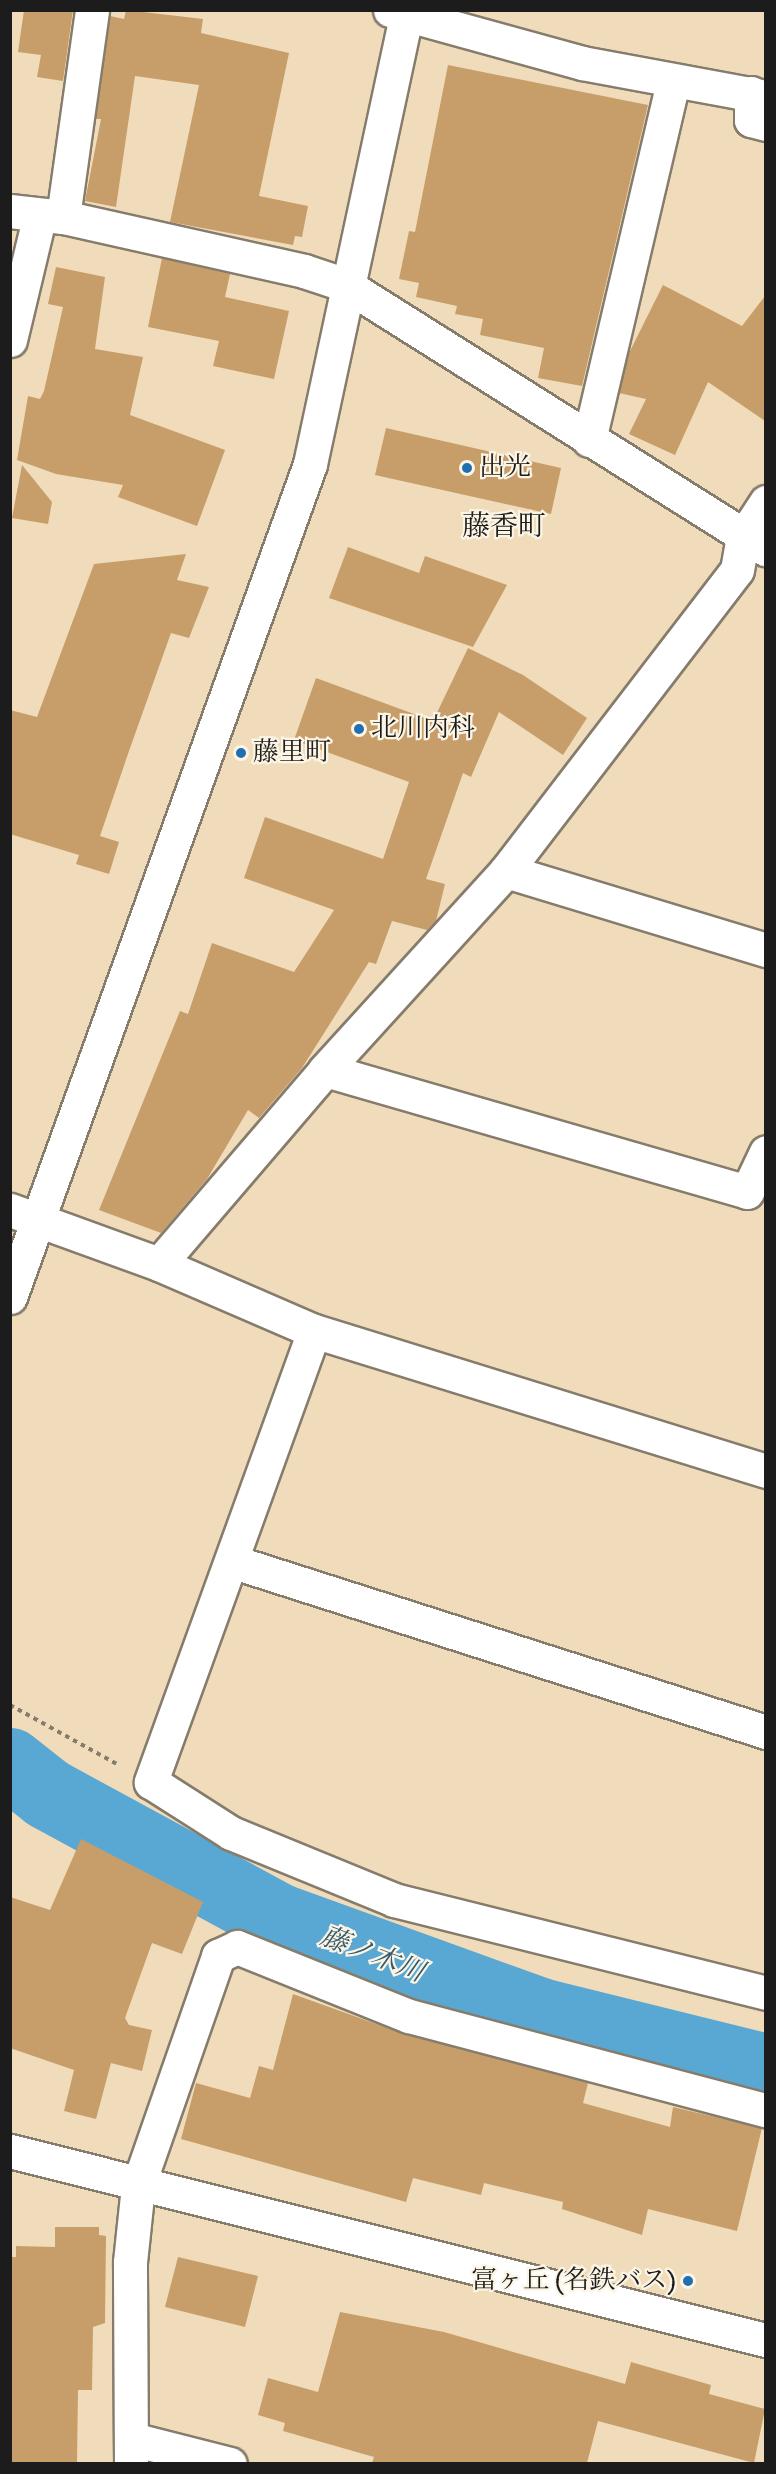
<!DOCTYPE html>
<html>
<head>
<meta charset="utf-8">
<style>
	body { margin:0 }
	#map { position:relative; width:776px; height:2474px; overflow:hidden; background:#f0dcbb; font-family:"IM FELL DW Pica","Noto Serif JP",serif }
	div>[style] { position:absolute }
	.river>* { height:72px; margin:-36px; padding:0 36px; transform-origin:36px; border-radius:36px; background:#59a8d3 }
	.building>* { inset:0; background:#c79e69 }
	.path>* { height:4px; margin-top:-2px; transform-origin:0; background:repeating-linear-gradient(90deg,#867c6c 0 4.5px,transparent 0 9px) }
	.roads { filter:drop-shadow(2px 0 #867c6c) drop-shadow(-2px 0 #867c6c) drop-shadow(0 2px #867c6c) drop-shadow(0 -2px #867c6c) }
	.street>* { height:33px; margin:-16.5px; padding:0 16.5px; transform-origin:16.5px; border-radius:16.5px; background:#fff }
	.secondary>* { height:33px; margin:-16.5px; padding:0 16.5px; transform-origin:16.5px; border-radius:16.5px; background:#fff }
	.dots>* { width:16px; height:16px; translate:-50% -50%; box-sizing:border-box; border:3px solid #fcf5e5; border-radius:50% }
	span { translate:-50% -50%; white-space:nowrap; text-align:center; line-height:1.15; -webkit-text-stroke:4.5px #fcf5e5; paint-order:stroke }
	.poi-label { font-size:26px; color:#1c1c1c }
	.left { translate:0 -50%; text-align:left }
	.right { translate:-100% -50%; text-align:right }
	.water-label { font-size:27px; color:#375b6e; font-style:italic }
	.quarter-label { font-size:28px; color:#1c1c1c }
	.frame { position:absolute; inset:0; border:12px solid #1c1c1c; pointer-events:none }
</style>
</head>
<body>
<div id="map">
	<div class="river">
		<div style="left:10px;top:1764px;width:48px;rotate:38.3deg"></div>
		<div style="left:48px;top:1794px;width:262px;rotate:28.5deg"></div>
		<div style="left:278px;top:1919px;width:279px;rotate:19.9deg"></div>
		<div style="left:540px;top:2014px;width:233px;rotate:13.9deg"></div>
	</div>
	<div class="building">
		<div style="clip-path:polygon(24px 10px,73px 10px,63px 81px,37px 77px,41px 55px,18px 52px)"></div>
		<div style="clip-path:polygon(126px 10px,203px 19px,201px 33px,289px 53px,259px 196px,308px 206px,302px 237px,295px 236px,293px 245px,170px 222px,199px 85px,135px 76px,116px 207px,85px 201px,101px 119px,96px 119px,110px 16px,124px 19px)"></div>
		<div style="clip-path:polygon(448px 65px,648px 105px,582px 386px,538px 378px,544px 348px,480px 335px,483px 319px,455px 314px,457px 306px,416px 297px,419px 283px,399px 279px,409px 231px,415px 232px)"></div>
		<div style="clip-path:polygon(162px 258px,230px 274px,225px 297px,289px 311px,274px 379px,213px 366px,219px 341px,148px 327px)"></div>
		<div style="clip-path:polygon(56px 267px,105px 277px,95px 349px,143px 357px,130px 415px,225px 450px,197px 526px,118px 497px,123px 485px,56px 474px,17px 460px,28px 396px,40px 399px,44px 391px,63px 307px,48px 304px)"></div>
		<div style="clip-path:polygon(663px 285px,742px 326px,765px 296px,765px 421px,708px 382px,675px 455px,629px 434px,646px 399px,619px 393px,628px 355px)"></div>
		<div style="clip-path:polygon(386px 428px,561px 468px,551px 514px,375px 475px)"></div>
		<div style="clip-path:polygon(22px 465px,52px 502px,48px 524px,12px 518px)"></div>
		<div style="clip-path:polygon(348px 547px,419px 573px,425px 556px,507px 585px,473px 647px,329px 598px)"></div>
		<div style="clip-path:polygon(186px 554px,177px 580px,209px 587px,189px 638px,171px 633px,129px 751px,100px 836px,119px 842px,109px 874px,76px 864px,79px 855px,10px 834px,10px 710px,37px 717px,94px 564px)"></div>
		<div style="clip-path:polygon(468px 648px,523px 675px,587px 718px,563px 755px,499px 712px,471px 777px,463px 773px,426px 879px,445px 884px,436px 921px,427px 930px,392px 921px,376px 964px,369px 962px,302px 1068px,259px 1118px,248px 1110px,207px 1179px,161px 1233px,99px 1210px,180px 1011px,188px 1014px,212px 943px,294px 972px,334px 910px,244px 878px,265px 817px,383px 859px,409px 782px,294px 740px,316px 678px,433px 721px)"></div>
		<div style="clip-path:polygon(81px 1839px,203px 1902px,182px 1954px,152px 1943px,125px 2018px,129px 2025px,152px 2030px,142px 2071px,111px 2063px,96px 2119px,64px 2111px,74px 2070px,10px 2048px,10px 1897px,50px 1910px)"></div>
		<div style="clip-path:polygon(293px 1994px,404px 2034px,588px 2083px,583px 2103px,670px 2127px,673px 2107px,762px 2128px,737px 2231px,648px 2209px,642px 2235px,562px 2209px,563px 2202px,484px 2183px,481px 2195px,413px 2178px,406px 2202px,181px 2139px,196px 2083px,250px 2098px,259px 2066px,273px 2070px)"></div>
		<div style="clip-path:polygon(55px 2227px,99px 2227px,99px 2235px,106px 2236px,105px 2323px,93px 2327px,92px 2390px,78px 2390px,77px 2463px,10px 2463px,10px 2257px,16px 2257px,16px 2246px,55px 2247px)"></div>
		<div style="clip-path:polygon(178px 2257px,258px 2276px,245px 2327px,165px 2307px)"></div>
		<div style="clip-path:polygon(340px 2312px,444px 2332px,625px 2384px,631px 2362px,711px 2385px,709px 2394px,765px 2409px,754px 2463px,598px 2421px,587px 2463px,372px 2463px,374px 2457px,283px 2431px,285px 2423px,258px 2415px,268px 2378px,318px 2392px)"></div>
	</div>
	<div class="path">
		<div style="left:10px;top:1705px;width:122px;rotate:28.9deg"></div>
	</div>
	<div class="roads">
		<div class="street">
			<div style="left:390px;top:10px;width:199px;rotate:15.4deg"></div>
			<div style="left:582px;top:63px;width:187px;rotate:10.5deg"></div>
			<div style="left:751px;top:93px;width:27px;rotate:90deg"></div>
			<div style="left:751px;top:120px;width:16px;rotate:15deg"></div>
			<div style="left:10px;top:211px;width:53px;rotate:6.5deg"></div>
			<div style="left:63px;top:217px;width:247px;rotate:12.6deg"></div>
			<div style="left:304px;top:271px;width:44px;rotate:18.4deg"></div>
			<div style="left:346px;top:285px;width:496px;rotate:32.2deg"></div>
			<div style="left:63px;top:217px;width:209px;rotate:-82deg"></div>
			<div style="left:10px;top:340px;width:125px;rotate:-76.6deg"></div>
			<div style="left:589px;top:440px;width:369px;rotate:-76.8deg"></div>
			<div style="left:506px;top:871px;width:272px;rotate:16.9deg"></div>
			<div style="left:325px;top:1070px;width:439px;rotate:16.1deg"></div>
			<div style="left:747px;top:1192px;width:44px;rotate:-64.6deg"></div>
			<div style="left:10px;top:1210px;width:158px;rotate:19.9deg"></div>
			<div style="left:159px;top:1264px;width:169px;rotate:23.4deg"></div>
			<div style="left:314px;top:1331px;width:473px;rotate:17.2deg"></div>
			<div style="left:159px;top:1264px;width:255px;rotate:-49.4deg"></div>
			<div style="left:325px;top:1070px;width:269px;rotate:-47.7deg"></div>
			<div style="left:506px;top:871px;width:379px;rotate:-52.5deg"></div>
			<div style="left:737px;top:570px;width:34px;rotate:-80deg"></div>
			<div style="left:743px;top:537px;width:42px;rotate:-56.7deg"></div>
			<div style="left:314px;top:1331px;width:480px;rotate:109.9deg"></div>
			<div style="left:151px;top:1782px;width:95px;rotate:32.5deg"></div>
			<div style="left:231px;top:1833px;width:176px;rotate:22.3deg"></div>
			<div style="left:394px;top:1900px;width:383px;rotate:14deg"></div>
			<div style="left:234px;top:1562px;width:559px;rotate:17.72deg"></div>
			<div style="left:132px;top:2439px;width:101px;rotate:14.3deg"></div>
			<div style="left:131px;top:2464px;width:202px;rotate:-90.3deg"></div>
			<div style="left:130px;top:2262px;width:76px;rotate:-84deg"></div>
			<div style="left:138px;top:2186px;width:244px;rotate:-70.8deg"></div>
			<div style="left:218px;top:1956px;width:21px;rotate:-25deg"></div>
			<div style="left:237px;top:1947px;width:185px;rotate:21.9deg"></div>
			<div style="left:409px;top:2016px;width:369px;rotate:14.8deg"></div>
		</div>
		<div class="secondary">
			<div style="left:10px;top:1297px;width:885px;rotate:-70.19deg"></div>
			<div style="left:310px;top:464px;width:464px;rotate:-77.9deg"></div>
			<div style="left:10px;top:2151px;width:779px;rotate:14.04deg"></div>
		</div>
	</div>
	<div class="dots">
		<div style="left:467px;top:468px;background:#1f6fb2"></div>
		<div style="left:359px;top:729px;background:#1f6fb2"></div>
		<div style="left:241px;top:753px;background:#1f6fb2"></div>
		<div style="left:688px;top:2281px;background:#1f6fb2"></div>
	</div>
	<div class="poi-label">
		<span class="left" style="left:479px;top:468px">出光</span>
		<span class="left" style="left:371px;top:729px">北川内科</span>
		<span class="left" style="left:253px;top:753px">藤里町</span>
		<span class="right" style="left:676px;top:2281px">富ヶ丘 (名鉄バス)</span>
	</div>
	<div class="water-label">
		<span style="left:372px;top:1955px;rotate:21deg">藤ノ木川</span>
	</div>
	<div class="quarter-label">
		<span style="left:504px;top:527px">藤香町</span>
	</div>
	<div class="frame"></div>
</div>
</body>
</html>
